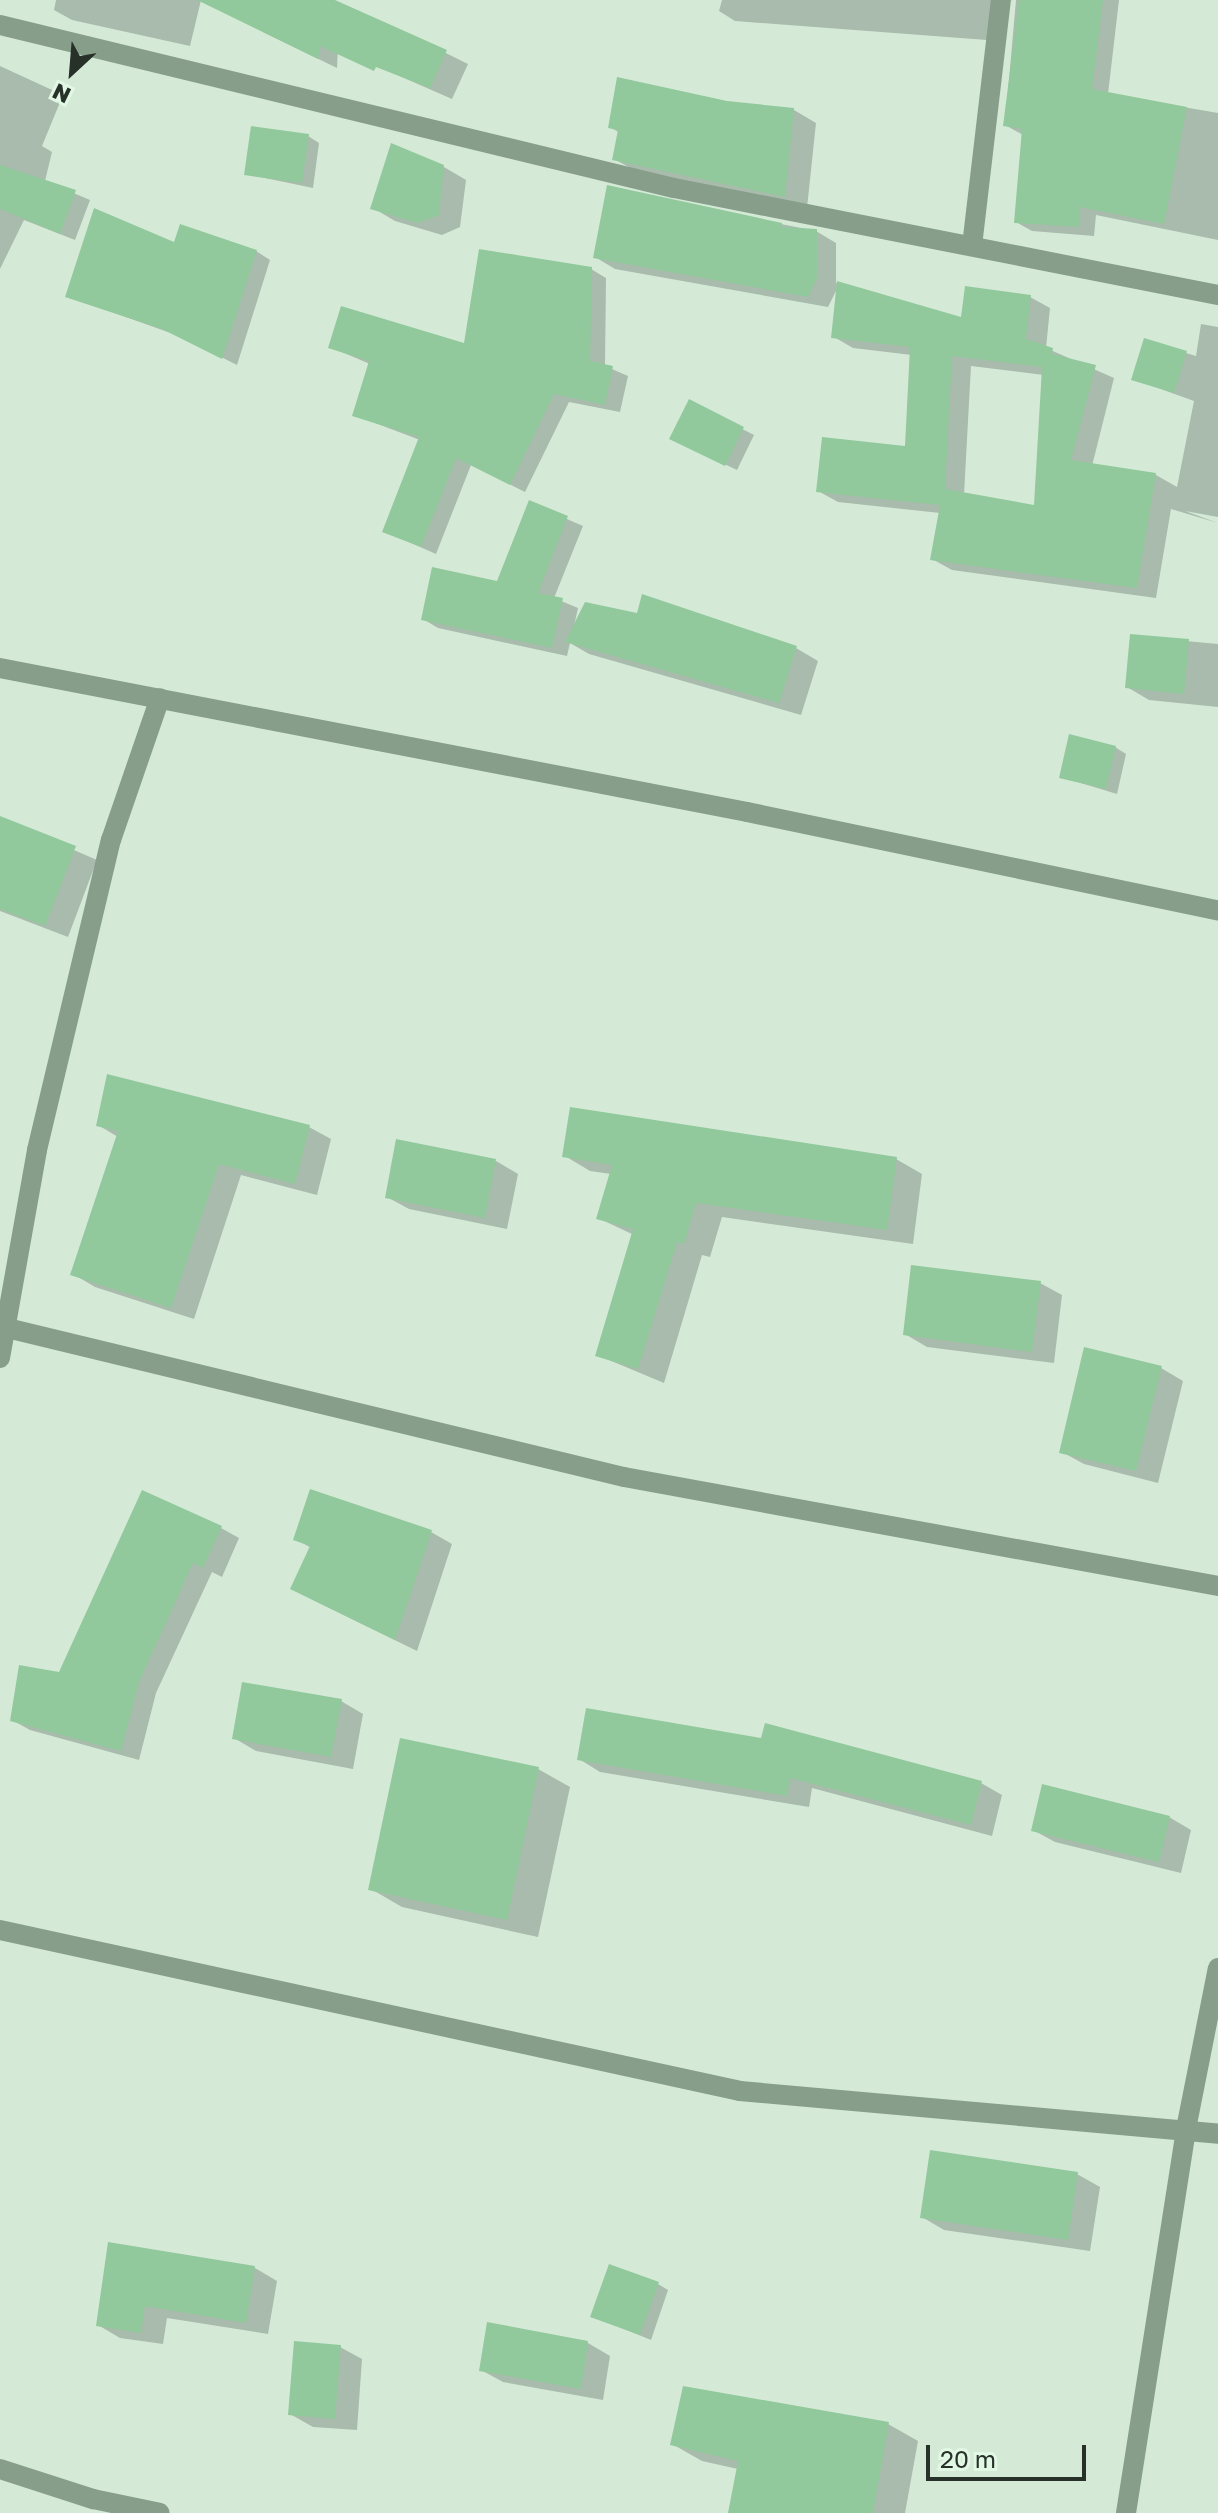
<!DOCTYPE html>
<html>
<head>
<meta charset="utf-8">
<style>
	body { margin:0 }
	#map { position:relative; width:1218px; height:2513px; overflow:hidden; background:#d4ead7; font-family:"Golos Text",sans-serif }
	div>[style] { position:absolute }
	.shadow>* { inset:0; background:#0003 }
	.building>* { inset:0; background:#91c99c }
	.minor>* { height:20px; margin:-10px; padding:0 10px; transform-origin:10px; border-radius:10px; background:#879e8a }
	span { translate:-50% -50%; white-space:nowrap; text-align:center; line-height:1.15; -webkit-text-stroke:7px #e1f8e4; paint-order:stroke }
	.north { position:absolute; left:32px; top:32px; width:80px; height:80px; -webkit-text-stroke:6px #e1f8e4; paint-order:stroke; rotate:206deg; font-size:22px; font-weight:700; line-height:32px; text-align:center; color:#273029 }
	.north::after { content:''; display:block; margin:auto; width:28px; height:36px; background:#273029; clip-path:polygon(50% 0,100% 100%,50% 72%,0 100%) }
	.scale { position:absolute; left:926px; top:2445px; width:160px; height:36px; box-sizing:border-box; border:4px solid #273029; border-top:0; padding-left:10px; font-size:24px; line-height:28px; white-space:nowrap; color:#273029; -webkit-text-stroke:6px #e1f8e4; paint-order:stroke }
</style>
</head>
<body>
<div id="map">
	<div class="shadow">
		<div style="clip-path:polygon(56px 0,201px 0,190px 46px,72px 20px,54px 10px)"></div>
		<div style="clip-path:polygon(251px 0,329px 0,340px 6px,337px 68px,263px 32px)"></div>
		<div style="clip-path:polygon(722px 0,1013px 0,1006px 1px,1000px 41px,735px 21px,719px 11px)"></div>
		<div style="clip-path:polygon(1016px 0,1119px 0,1108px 94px,1218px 113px,1218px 240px,1096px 215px,1094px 236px,1032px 231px,1016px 222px,1023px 135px,1005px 125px)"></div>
		<div style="clip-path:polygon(385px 23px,468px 64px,452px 99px,372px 64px)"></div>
		<div style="clip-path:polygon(0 66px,63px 95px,42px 146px,52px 152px,45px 181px,90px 200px,75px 240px,24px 220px,0 269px)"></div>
		<div style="clip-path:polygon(727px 103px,794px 110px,816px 123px,807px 208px,636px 171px,614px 159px,620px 133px,610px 127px)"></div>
		<div style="clip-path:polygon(308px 136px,319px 143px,313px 188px,246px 174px)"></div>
		<div style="clip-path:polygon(444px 167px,466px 180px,460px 227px,442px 235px,395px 221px,373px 208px)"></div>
		<div style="clip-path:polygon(evenodd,781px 224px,816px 231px,836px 243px,836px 283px,963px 320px,1030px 297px,1050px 308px,1046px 348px,1114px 378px,1092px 466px,1156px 475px,1177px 487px,1194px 401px,1133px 379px,1145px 341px,1196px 356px,1201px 324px,1218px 327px,1218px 517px,1185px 511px,1218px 523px,1171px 509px,1156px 598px,952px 570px,932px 559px,940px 513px,838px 502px,818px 491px,907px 448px,912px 355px,853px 348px,834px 337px,838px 287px,828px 307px,615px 269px,595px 257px,781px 224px,971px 366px,1044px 375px,1036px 507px,964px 495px,971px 366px)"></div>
		<div style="clip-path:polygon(175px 244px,256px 251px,270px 260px,237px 365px,179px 336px,67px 296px)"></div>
		<div style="clip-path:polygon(591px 269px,606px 278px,605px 366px,628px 376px,620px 412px,569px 402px,525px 492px,471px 465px,436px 554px,384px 531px,420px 440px,354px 415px,370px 364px,330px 347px,465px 346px)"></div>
		<div style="clip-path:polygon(690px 402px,754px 435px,737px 470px,682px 444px)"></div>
		<div style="clip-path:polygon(530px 503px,583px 526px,554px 598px,578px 608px,574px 626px,796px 648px,818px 661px,801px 715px,589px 654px,570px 643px,567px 656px,438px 628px,423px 619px,498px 583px)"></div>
		<div style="clip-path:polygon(1132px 636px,1218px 644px,1218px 707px,1149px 700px,1127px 687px)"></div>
		<div style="clip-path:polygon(1115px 747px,1126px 754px,1117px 794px,1061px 777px)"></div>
		<div style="clip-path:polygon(0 818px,97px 860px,68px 937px,0 911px)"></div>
		<div style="clip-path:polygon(98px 1125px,309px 1127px,331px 1139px,317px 1195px,241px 1175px,194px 1319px,95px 1287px,73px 1274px,118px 1137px)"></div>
		<div style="clip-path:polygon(398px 1141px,496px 1161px,518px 1174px,507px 1229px,409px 1209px,387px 1197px)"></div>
		<div style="clip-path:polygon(565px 1156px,896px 1159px,922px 1174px,913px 1244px,722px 1217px,710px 1257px,702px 1255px,664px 1383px,597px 1355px,634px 1235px,598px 1218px,611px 1174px,590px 1171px)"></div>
		<div style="clip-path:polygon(1040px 1283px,1062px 1295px,1054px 1363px,927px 1347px,905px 1334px)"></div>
		<div style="clip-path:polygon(1161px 1368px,1183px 1381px,1158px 1483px,1084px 1464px,1062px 1452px)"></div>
		<div style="clip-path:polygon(221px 1528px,239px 1538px,222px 1577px,212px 1572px,156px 1693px,139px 1760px,30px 1730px,12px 1720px)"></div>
		<div style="clip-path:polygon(431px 1532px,452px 1544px,417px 1651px,313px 1600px,311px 1548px,296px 1539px)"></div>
		<div style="clip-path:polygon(341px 1701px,363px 1714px,353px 1769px,256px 1751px,234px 1738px)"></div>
		<div style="clip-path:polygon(579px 1759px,981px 1783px,1002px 1795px,992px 1836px,812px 1788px,809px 1807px,600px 1772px)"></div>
		<div style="clip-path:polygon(538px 1769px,570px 1787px,538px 1937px,402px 1907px,371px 1889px)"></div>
		<div style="clip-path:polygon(1169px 1817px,1191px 1830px,1181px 1873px,1055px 1842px,1033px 1830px)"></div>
		<div style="clip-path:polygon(1077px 2174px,1100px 2187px,1090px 2251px,944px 2230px,922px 2217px)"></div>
		<div style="clip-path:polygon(110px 2245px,255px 2268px,277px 2281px,268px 2334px,167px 2318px,163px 2344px,120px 2338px,98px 2325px)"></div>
		<div style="clip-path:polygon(658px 2284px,668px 2290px,651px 2340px,592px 2316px)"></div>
		<div style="clip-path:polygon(489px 2325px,588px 2343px,610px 2356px,603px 2400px,503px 2382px,481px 2370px)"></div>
		<div style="clip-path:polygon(340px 2347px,362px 2359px,357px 2430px,313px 2427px,290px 2414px)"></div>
		<div style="clip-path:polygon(888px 2424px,918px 2441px,905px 2513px,731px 2513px,738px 2469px,702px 2461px,672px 2444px)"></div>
	</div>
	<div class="building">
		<div style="clip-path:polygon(197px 0,335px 0,447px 50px,430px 88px,376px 67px,374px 71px,320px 46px,318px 59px)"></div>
		<div style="clip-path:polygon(1019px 0,1103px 0,1092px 89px,1187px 107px,1164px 224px,1080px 207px,1079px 227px,1014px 223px,1022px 129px,1003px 126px)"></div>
		<div style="clip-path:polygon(617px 77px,727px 101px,794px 108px,785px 197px,612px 160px,618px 130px,608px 128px)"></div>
		<div style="clip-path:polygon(251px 126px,309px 134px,302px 183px,244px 175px)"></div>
		<div style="clip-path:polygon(391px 143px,444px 165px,439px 215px,418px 223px,370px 209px)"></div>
		<div style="clip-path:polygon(0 165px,76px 190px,60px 234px,0 209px)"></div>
		<div style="clip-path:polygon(607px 185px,782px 223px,782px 227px,817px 229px,817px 278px,808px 297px,593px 258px)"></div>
		<div style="clip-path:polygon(94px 208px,174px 242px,180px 224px,257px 250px,222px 359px,162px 329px,65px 297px)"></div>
		<div style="clip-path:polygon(479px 249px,592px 267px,590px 361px,613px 366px,605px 405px,554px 394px,510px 485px,456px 458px,421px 547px,382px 532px,419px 437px,352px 416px,369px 361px,328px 348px,341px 306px,464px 343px)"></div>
		<div style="clip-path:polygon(evenodd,837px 281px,961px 317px,965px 286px,1031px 295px,1026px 339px,1053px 348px,1052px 354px,1096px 365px,1071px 460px,1156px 473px,1137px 588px,930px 560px,940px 505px,816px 492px,822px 437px,905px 446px,910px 347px,831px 338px,837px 281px,952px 356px,1042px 367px,1034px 505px,945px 489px,952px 356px)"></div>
		<div style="clip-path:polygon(1144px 338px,1187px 351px,1174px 393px,1131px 380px)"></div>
		<div style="clip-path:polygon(689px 399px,744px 427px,725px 466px,669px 439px)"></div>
		<div style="clip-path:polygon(529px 500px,568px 516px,538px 593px,563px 598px,552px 648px,421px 620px,432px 567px,497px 581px)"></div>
		<div style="clip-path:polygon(642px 594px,797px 646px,779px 703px,565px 642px,585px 602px,637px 613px)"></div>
		<div style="clip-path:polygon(1130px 634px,1189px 639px,1184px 694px,1125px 688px)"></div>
		<div style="clip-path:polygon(1069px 734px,1116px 746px,1106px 789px,1059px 778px)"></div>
		<div style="clip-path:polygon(0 816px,76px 846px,45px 926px,0 909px)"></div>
		<div style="clip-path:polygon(107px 1074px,310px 1125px,295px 1184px,219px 1164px,171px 1308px,70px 1275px,118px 1131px,96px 1126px)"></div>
		<div style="clip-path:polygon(570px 1107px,897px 1157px,887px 1230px,696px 1203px,684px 1244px,677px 1242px,638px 1369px,595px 1356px,633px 1229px,596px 1219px,612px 1165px,562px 1157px)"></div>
		<div style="clip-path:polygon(396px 1139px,496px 1159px,485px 1218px,385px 1198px)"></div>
		<div style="clip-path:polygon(911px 1265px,1041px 1281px,1032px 1352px,903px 1335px)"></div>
		<div style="clip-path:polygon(1084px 1347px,1162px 1366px,1136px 1471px,1059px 1453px)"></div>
		<div style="clip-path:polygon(310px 1489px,432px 1530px,395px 1640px,290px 1589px,310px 1546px,293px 1540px)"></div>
		<div style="clip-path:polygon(142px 1490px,222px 1526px,203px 1568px,193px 1563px,139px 1682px,121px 1751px,10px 1721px,19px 1665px,59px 1672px)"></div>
		<div style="clip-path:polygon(242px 1682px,342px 1699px,331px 1757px,232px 1739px)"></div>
		<div style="clip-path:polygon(586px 1708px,761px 1738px,765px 1723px,982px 1781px,971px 1825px,790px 1778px,787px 1796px,577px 1760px)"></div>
		<div style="clip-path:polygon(400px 1738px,539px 1767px,507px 1920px,368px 1890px)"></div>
		<div style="clip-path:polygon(1042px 1784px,1170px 1816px,1159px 1862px,1031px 1831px)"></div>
		<div style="clip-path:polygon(930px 2150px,1078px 2172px,1068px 2240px,920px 2218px)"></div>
		<div style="clip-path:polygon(108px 2242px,255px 2266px,246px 2323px,145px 2306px,141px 2333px,96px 2326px)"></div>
		<div style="clip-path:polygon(609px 2264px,659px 2282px,640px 2335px,590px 2317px)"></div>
		<div style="clip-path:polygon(487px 2322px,588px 2341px,581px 2389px,479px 2371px)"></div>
		<div style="clip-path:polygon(294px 2341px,341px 2345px,335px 2419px,288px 2415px)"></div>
		<div style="clip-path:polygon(683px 2386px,889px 2422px,873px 2513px,728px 2513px,738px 2461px,670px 2445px)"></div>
	</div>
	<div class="minor">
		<div style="left:0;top:25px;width:693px;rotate:13.6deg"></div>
		<div style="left:674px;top:188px;width:554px;rotate:11.13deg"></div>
		<div style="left:972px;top:246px;width:248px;rotate:-83.3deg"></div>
		<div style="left:0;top:668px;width:761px;rotate:10.91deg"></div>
		<div style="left:747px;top:812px;width:481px;rotate:11.8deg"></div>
		<div style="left:7px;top:1328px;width:635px;rotate:13.58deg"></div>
		<div style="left:624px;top:1477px;width:604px;rotate:10.4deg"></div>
		<div style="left:0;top:1358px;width:211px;rotate:-79.9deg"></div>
		<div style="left:37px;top:1150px;width:319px;rotate:-76.6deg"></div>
		<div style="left:111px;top:840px;width:150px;rotate:-71deg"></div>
		<div style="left:0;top:1930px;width:757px;rotate:12.27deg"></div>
		<div style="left:740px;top:2091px;width:480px;rotate:5.1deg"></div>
		<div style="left:0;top:2469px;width:98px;rotate:17.9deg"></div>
		<div style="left:93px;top:2499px;width:68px;rotate:11.8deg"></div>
		<div style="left:1126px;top:2513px;width:389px;rotate:-81.1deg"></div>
		<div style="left:1186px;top:2129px;width:164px;rotate:-78.8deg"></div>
	</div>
	<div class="north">N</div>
	<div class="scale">20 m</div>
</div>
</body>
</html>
